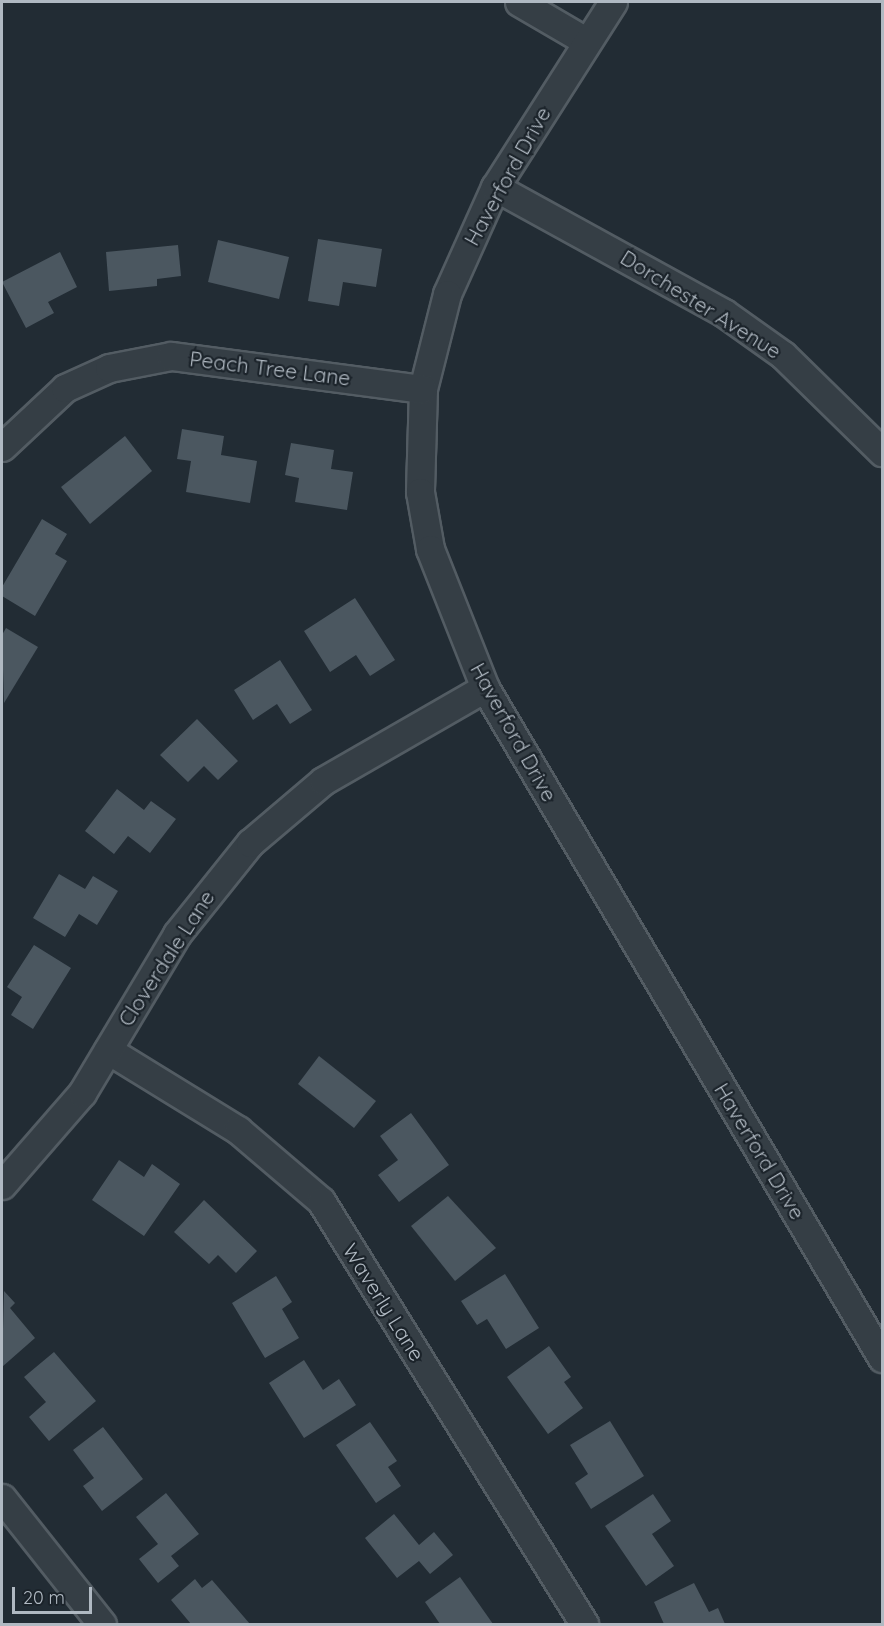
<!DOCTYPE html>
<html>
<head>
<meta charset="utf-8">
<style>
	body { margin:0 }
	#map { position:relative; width:884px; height:1626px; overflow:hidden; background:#222c34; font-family:Quicksand,sans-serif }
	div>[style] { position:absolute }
	.building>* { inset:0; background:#4b5760 }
	.roads { filter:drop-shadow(2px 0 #535c63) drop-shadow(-2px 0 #535c63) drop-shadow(0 2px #535c63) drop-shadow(0 -2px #535c63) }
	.street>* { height:27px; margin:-13.5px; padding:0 13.5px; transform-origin:13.5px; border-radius:13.5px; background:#353e45 }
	span { translate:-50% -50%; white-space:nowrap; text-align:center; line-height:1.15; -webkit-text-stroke:4.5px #1b232a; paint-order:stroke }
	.street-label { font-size:21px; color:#b0b9c2 }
	.frame { position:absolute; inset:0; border:3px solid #b0b9c2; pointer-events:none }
	.scale { position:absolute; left:12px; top:1587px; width:80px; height:27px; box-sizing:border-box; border:3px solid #b0b9c2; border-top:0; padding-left:8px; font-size:18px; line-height:21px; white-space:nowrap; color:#b0b9c2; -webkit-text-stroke:4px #1b232a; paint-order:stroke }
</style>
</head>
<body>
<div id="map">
	<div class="building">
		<div style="clip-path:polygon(318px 239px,382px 249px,376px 287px,343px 282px,339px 306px,308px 301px)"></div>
		<div style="clip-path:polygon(218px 240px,289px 257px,279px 299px,208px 282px)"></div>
		<div style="clip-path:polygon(178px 245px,181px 276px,157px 279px,157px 286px,109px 291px,106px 252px)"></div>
		<div style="clip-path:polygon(60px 252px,77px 287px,48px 302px,54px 313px,26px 328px,2px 282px)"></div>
		<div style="clip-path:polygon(182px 429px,224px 436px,221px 455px,257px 461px,250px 503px,186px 492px,191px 461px,177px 459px)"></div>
		<div style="clip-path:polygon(125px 436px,152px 471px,90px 524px,61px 487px)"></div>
		<div style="clip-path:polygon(291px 443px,334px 450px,331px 469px,353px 472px,347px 510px,295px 502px,299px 478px,285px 475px)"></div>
		<div style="clip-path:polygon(42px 519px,67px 534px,55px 554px,67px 561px,35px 616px,2px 596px,2px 587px)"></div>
		<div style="clip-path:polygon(355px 598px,395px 660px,370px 676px,356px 655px,330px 672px,304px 631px)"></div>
		<div style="clip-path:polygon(6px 628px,38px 647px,4px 703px,2px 635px)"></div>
		<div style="clip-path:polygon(280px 660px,312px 710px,290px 724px,277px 704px,253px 720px,234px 690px)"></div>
		<div style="clip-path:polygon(197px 719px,238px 761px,218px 780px,204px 766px,188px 782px,160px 755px)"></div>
		<div style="clip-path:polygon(117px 789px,144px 810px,151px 801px,176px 819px,150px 853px,128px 836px,114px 854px,85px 831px)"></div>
		<div style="clip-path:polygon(59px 874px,85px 889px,93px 876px,118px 891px,97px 925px,79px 914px,65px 937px,33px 918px)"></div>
		<div style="clip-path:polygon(34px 945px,71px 968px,33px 1029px,11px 1015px,22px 997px,7px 987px)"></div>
		<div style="clip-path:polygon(319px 1056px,376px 1101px,354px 1128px,298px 1084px)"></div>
		<div style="clip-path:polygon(411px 1113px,449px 1165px,399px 1202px,378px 1175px,398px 1160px,380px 1136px)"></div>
		<div style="clip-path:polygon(119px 1160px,144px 1177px,152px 1164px,180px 1184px,144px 1236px,92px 1200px)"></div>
		<div style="clip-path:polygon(448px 1196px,496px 1248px,455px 1281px,411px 1226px)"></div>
		<div style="clip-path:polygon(204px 1200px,257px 1251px,236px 1273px,218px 1255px,209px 1264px,174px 1232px)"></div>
		<div style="clip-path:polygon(505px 1274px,539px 1328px,506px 1349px,487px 1319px,477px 1325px,461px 1301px)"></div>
		<div style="clip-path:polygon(276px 1276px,292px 1302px,282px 1309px,299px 1338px,265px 1358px,232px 1303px)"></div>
		<div style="clip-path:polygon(4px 1291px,15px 1303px,10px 1308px,35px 1338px,2px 1367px)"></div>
		<div style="clip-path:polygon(549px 1346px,571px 1377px,564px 1382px,583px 1408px,548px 1434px,507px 1377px)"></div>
		<div style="clip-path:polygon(54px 1352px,96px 1401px,49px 1441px,29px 1417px,46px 1402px,24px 1377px)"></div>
		<div style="clip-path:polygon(304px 1360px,323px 1390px,339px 1379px,356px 1405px,304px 1438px,269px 1383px)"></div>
		<div style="clip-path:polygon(610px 1421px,644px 1476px,591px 1509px,575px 1483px,588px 1474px,570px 1445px)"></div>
		<div style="clip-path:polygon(370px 1422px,397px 1461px,388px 1467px,401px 1486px,376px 1503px,336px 1445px)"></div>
		<div style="clip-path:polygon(103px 1427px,143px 1479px,102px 1511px,83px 1486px,94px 1478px,73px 1450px)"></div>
		<div style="clip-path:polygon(166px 1493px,199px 1534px,171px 1556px,179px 1566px,158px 1583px,139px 1559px,158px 1544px,136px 1517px)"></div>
		<div style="clip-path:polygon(653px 1494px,671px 1521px,652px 1534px,674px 1566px,646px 1586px,605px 1526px)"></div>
		<div style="clip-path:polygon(394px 1514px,419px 1545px,434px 1532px,453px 1555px,430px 1574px,419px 1561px,397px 1578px,365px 1538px)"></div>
		<div style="clip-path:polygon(460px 1577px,493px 1624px,440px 1624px,425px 1602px)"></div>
		<div style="clip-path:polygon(195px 1579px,202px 1588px,212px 1580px,250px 1624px,191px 1624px,171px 1600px)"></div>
		<div style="clip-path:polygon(694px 1583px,709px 1612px,718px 1608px,725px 1624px,664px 1624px,654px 1602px)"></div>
	</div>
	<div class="roads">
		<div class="street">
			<div style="left:519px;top:2px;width:75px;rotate:30.3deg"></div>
			<div style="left:613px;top:2px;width:219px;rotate:122.5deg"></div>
			<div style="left:495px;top:187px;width:117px;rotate:114.2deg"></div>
			<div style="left:447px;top:294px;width:98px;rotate:104.2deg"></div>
			<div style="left:423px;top:389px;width:103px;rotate:91.7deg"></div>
			<div style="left:420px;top:492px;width:58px;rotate:80deg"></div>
			<div style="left:430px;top:549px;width:149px;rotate:68.4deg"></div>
			<div style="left:485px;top:688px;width:779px;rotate:59.35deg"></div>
			<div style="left:495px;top:187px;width:261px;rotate:28.8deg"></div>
			<div style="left:724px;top:313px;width:72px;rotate:35.4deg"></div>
			<div style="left:783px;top:355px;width:139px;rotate:44.4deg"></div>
			<div style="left:2px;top:447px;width:86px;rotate:-43.1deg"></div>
			<div style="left:65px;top:388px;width:48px;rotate:-24.4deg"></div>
			<div style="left:109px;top:368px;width:63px;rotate:-11deg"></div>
			<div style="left:171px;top:356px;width:254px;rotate:7.5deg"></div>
			<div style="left:108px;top:1050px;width:153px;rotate:31.6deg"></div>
			<div style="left:238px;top:1130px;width:109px;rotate:40.5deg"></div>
			<div style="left:321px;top:1201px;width:498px;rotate:58.1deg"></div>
			<div style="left:2px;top:1185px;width:122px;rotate:-49deg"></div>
			<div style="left:82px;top:1093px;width:185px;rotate:-59.1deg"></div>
			<div style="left:177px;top:934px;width:117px;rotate:-51.3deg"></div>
			<div style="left:250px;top:843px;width:96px;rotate:-40.3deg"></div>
			<div style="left:323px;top:781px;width:187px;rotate:-29.9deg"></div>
			<div style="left:2px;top:1498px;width:161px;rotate:51.6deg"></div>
		</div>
	</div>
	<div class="street-label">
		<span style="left:507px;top:176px;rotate:-61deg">Haverford Drive</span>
		<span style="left:701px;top:304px;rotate:32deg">Dorchester Avenue</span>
		<span style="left:270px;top:368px;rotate:7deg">Peach Tree Lane</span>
		<span style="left:514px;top:732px;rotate:61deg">Haverford Drive</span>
		<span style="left:166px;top:958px;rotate:-57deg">Cloverdale Lane</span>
		<span style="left:760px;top:1151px;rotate:59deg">Haverford Drive</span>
		<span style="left:384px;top:1302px;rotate:58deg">Waverly Lane</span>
	</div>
	<div class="frame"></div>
	<div class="scale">20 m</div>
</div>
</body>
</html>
